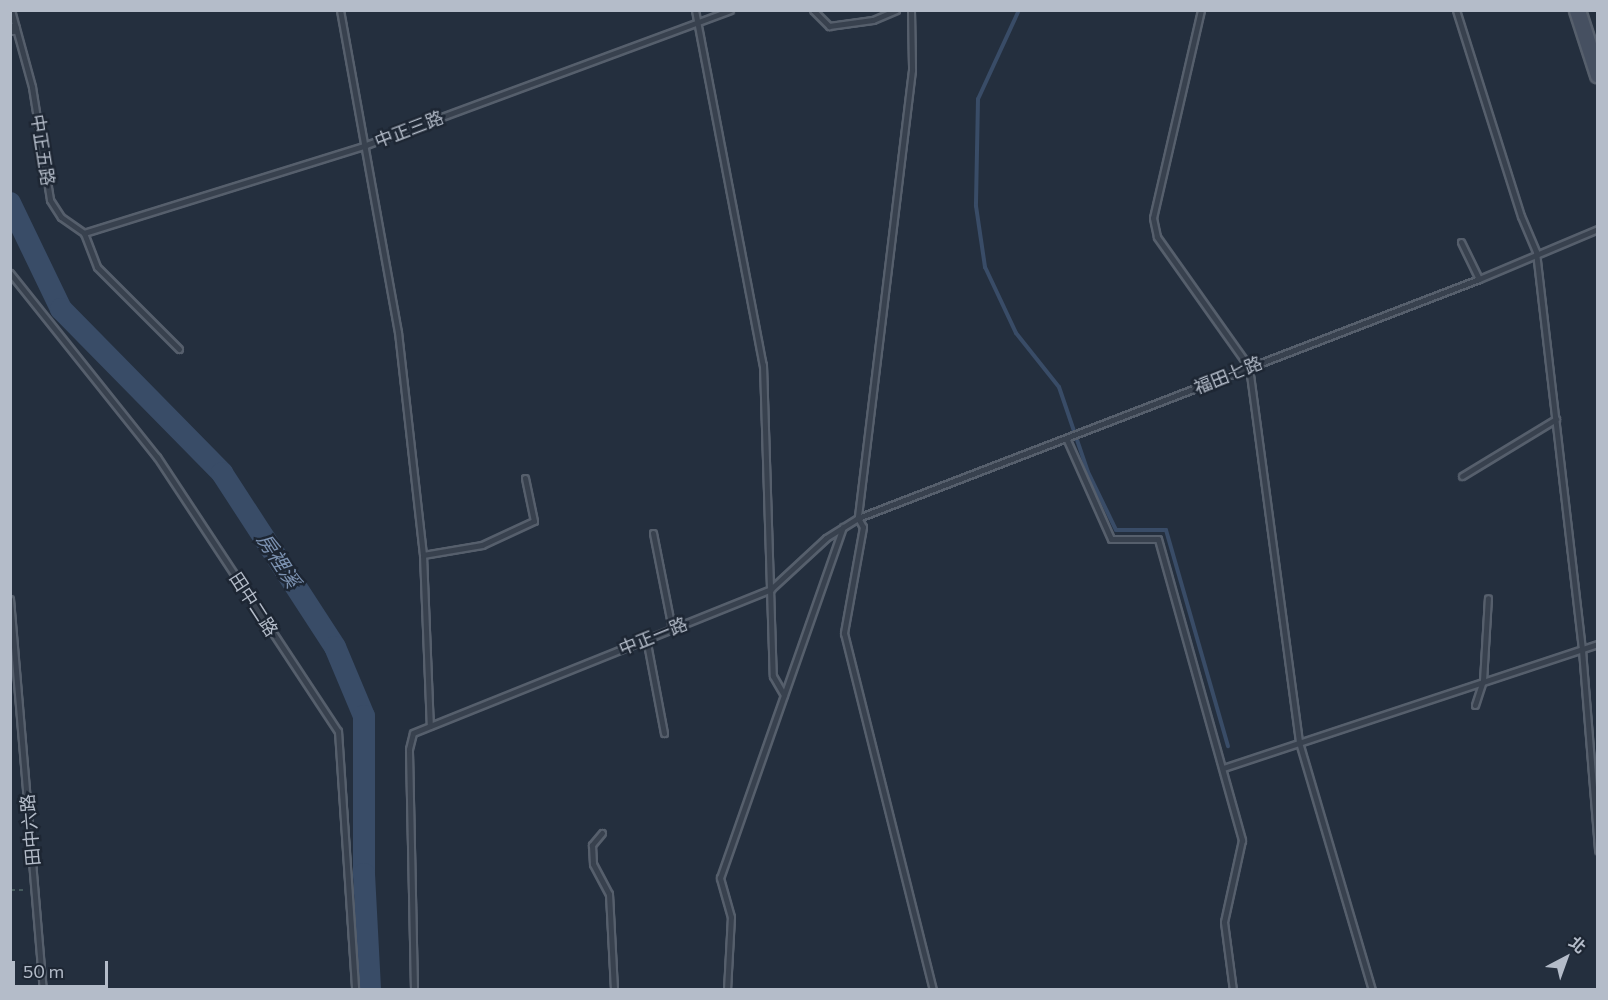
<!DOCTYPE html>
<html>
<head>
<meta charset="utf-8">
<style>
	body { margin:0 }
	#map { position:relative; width:1608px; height:1000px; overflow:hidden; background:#242f3e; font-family:Commissioner,"Noto Sans TC",sans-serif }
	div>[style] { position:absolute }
	.stream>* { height:4px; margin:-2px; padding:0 2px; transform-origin:2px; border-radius:2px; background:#394c67 }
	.river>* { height:22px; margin:-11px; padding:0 11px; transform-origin:11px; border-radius:11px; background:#394c67 }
	.path>* { height:2px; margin-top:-1px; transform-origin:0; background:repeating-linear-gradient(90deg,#44595c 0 4.5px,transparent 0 9px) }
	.roads { filter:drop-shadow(2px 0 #565f6c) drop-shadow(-2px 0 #565f6c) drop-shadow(0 2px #565f6c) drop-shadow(0 -2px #565f6c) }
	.lane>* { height:5px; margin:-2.5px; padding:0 2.5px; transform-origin:2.5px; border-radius:2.5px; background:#38414e }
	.street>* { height:10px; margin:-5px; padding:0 5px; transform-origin:5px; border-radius:5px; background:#38414e }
	.secondary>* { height:15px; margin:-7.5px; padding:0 7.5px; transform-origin:7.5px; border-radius:7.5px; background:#465061 }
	span { translate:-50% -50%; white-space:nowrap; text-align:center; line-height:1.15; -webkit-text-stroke:5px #1d2633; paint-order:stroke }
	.street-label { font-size:18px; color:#b4bcc9 }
	.water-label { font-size:20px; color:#7c92b1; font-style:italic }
	.frame { position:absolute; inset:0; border:12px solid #b4bcc9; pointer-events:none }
	.north { position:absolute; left:1536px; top:928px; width:60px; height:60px; -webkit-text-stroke:4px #1d2633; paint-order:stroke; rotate:41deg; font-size:16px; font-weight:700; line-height:24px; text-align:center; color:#b4bcc9 }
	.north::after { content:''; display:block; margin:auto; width:21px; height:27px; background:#b4bcc9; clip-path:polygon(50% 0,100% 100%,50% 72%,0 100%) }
	.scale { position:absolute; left:12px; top:961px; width:96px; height:27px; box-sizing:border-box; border:3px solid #b4bcc9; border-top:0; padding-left:8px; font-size:18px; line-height:21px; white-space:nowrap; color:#b4bcc9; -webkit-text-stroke:4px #1d2633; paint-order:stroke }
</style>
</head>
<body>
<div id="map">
	<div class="stream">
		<div style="left:1019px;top:10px;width:98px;rotate:114.7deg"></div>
		<div style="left:978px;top:99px;width:107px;rotate:91.1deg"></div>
		<div style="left:976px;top:206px;width:62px;rotate:81.6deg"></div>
		<div style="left:985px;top:267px;width:73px;rotate:64.8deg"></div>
		<div style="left:1016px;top:333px;width:69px;rotate:51.5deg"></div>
		<div style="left:1059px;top:387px;width:90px;rotate:71.2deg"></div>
		<div style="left:1088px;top:472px;width:64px;rotate:64.2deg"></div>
		<div style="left:1116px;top:530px;width:50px"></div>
		<div style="left:1166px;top:530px;width:225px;rotate:74deg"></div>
	</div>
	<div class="river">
		<div style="left:10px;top:203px;width:118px;rotate:64.3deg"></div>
		<div style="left:61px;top:309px;width:230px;rotate:45.5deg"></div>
		<div style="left:222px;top:473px;width:207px;rotate:57deg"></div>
		<div style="left:335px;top:647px;width:75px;rotate:67.2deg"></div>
		<div style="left:364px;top:716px;width:158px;rotate:90deg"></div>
		<div style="left:364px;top:874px;width:116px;rotate:87deg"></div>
	</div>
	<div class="path">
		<div style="left:10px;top:890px;width:16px"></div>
	</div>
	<div class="roads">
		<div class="lane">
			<div style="left:11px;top:10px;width:80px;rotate:74.7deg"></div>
			<div style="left:32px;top:87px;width:114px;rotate:80.9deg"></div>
			<div style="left:50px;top:200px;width:20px;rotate:57deg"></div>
			<div style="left:61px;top:217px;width:28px;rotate:35deg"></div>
			<div style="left:84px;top:233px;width:36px;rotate:69deg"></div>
			<div style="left:97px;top:267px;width:116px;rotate:45deg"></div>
			<div style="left:340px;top:10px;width:327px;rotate:79.8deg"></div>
			<div style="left:398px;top:332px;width:224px;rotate:83.6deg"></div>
			<div style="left:423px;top:555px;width:171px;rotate:87.7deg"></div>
			<div style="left:695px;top:10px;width:361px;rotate:79.2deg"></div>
			<div style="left:763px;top:365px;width:311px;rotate:88.2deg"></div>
			<div style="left:773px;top:676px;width:22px;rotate:60deg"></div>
			<div style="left:813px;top:10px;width:23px;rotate:45deg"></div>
			<div style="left:829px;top:26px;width:44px;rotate:-7.8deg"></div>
			<div style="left:873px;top:20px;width:25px;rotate:-23deg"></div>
			<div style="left:911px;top:10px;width:60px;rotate:89deg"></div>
			<div style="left:912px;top:70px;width:451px;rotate:96.9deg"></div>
			<div style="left:858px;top:518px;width:10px;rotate:61deg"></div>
			<div style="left:863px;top:527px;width:108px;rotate:100.2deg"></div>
			<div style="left:844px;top:633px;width:368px;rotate:76deg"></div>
			<div style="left:1201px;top:10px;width:213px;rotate:103deg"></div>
			<div style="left:1153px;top:218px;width:19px;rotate:78deg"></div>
			<div style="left:1157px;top:237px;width:159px;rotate:54.7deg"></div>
			<div style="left:1249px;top:367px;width:378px;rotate:82.4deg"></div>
			<div style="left:1299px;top:742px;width:259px;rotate:73.6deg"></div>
			<div style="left:1456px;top:10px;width:216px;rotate:72.5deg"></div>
			<div style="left:1521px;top:216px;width:39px;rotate:67deg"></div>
			<div style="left:1536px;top:252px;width:401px;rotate:83.4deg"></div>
			<div style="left:1582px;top:650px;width:201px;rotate:85.4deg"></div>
			<div style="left:84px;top:233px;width:295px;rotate:-17.3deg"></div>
			<div style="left:366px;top:145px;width:388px;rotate:-20.3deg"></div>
			<div style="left:1461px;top:242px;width:41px;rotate:64.1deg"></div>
			<div style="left:10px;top:273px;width:236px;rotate:51.4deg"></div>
			<div style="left:157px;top:457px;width:328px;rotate:56.6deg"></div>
			<div style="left:338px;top:731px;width:260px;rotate:86.2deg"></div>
			<div style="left:1067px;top:440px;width:108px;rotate:66deg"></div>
			<div style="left:1111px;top:539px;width:47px"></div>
			<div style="left:1158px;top:539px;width:313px;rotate:74.4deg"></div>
			<div style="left:1242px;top:840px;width:84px;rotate:102.4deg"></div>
			<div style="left:1224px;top:922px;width:69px;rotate:82.5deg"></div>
			<div style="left:1462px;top:476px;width:110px;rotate:-31.2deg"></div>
			<div style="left:653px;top:533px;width:98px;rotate:78.8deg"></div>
			<div style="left:423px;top:555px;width:60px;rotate:-9.6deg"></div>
			<div style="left:482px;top:545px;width:57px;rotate:-24.8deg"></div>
			<div style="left:534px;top:521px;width:44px;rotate:-101.8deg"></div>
			<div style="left:10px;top:599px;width:392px;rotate:85.2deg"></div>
			<div style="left:646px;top:638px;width:97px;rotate:79.3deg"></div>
			<div style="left:1475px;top:705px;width:25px;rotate:-72deg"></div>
			<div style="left:1483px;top:681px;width:83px;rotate:-86.6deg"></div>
			<div style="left:1223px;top:768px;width:395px;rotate:-18.3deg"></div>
			<div style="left:602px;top:833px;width:16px;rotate:130deg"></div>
			<div style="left:592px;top:845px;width:19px;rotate:87deg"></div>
			<div style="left:593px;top:864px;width:34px;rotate:62deg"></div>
			<div style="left:609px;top:894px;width:96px;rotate:87deg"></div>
			<div style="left:414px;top:990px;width:241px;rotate:-91.2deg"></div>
			<div style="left:409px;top:749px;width:16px;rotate:-76deg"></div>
			<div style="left:413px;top:733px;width:386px;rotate:-21.9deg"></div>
			<div style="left:771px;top:589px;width:75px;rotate:-42.8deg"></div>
			<div style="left:826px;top:538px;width:38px;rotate:-32deg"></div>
			<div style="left:858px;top:518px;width:665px;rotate:-21.05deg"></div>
			<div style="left:1479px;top:279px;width:129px;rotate:-22.8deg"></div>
			<div style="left:727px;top:990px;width:73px;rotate:-86.9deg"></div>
			<div style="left:731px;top:917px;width:41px;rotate:-105.8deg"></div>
			<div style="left:720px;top:878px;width:372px;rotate:-70.7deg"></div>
		</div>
		<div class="street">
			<div style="left:10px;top:29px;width:4px"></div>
		</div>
		<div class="secondary">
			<div style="left:1577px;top:10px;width:68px;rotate:72.1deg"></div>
		</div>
	</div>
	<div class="street-label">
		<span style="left:409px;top:129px;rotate:-21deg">中正三路</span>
		<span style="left:43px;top:150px;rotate:81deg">中正五路</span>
		<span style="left:1228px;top:375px;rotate:-22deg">福田七路</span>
		<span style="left:254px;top:604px;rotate:57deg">田中二路</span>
		<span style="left:653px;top:636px;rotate:-22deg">中正一路</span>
		<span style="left:30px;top:830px;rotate:-95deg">田中六路</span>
	</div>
	<div class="water-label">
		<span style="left:279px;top:560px;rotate:57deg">房裡溪</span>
	</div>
	<div class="frame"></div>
	<div class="north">北</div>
	<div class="scale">50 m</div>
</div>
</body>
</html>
